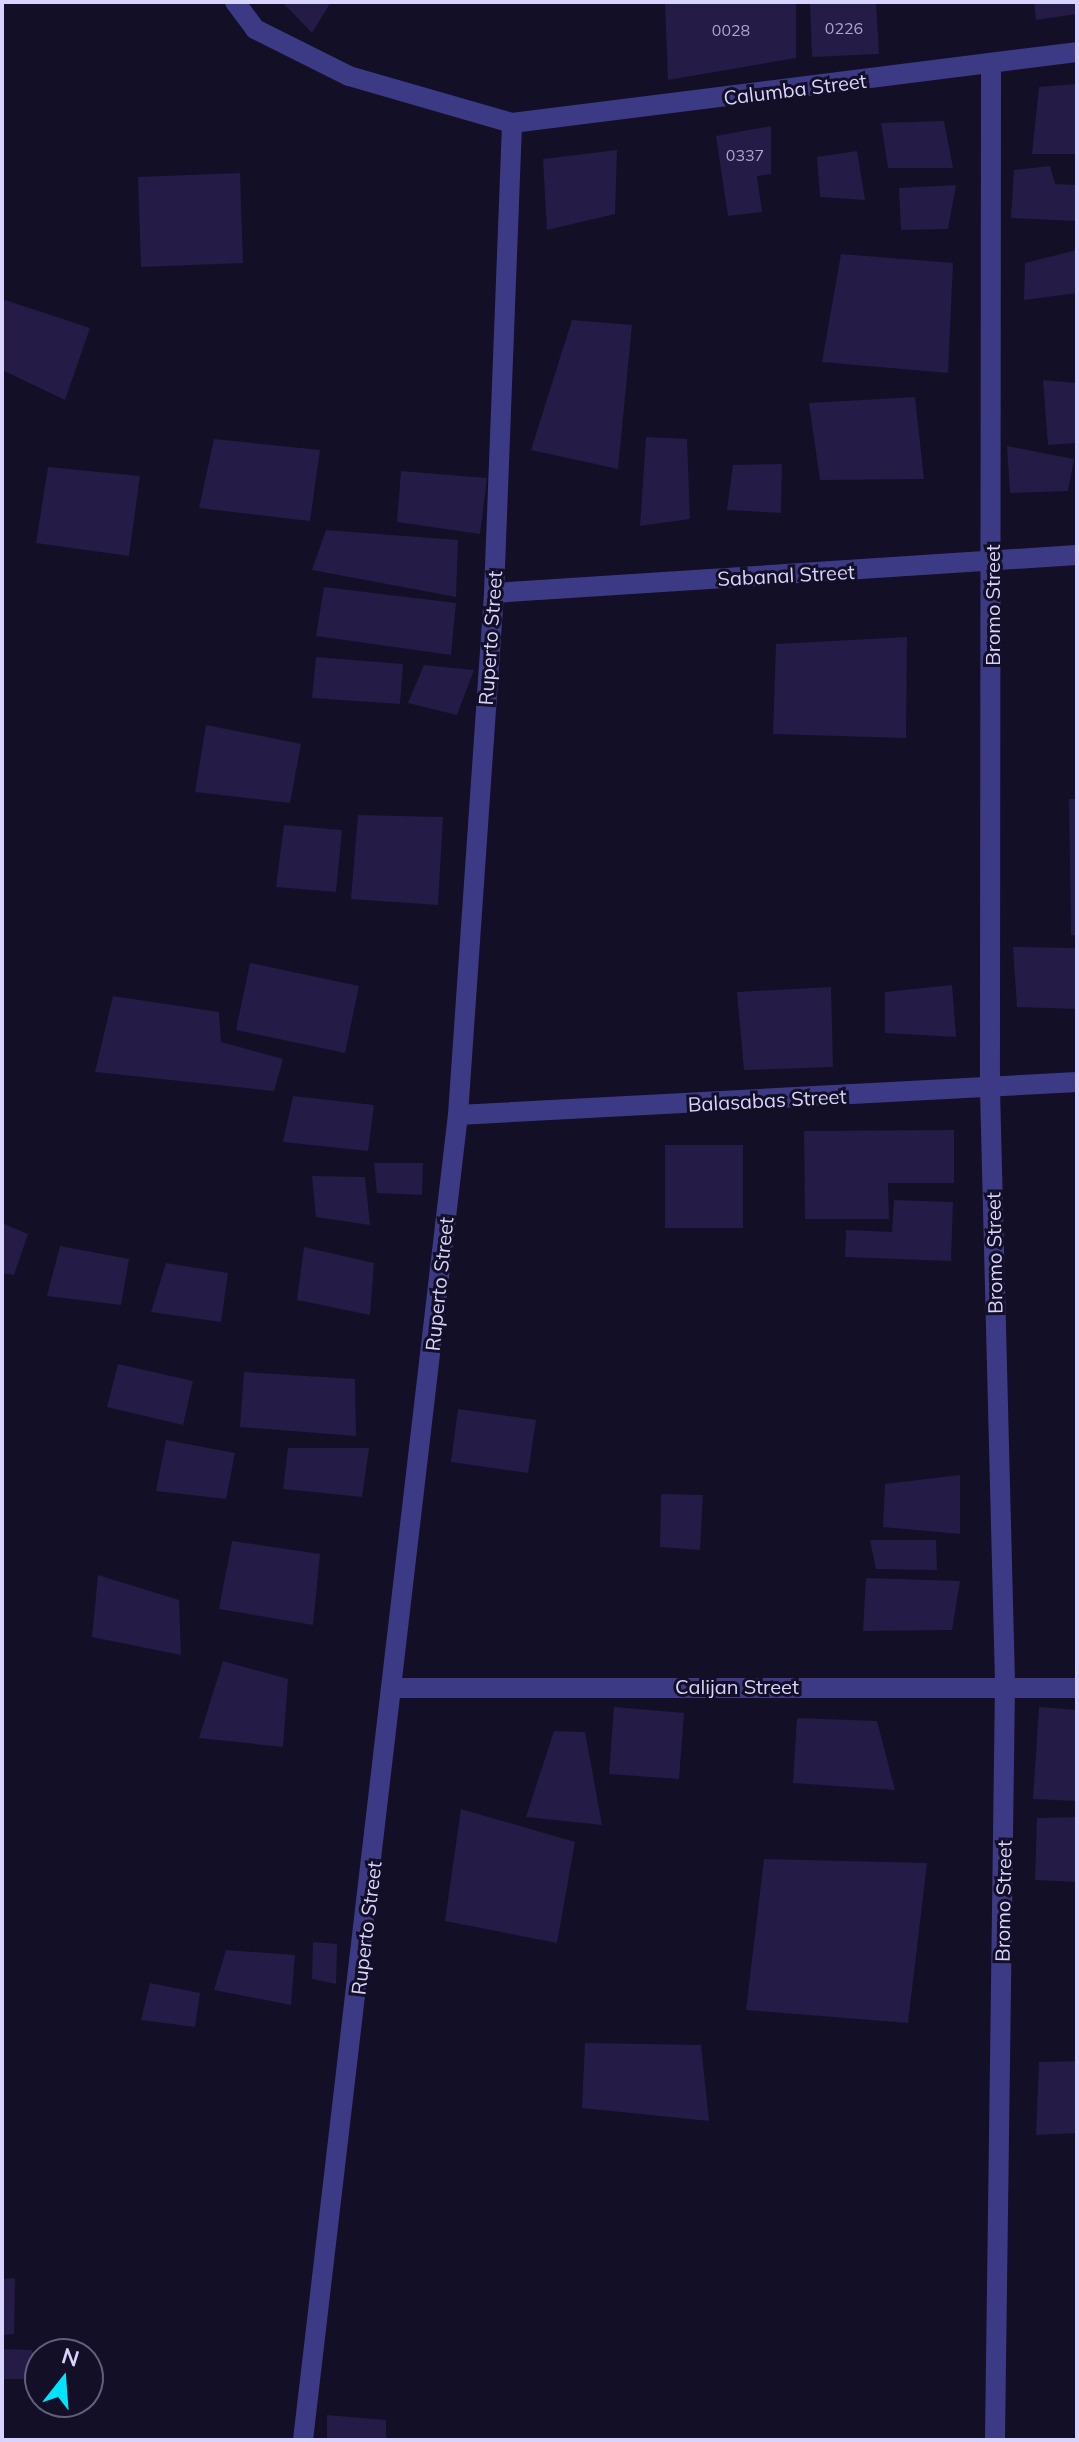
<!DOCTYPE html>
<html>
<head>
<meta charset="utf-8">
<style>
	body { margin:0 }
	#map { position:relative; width:1079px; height:2442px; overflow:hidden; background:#130f26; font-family:Mulish,sans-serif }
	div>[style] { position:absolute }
	.building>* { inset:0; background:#241b47 }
	.minor>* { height:20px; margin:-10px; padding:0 10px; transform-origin:10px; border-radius:10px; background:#3d3a85 }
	span { translate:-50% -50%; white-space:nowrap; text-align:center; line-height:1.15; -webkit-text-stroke:6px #130f26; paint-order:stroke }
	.number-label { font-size:16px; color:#aca6d1 }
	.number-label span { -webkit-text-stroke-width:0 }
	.street-label { font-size:20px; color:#d9d4ff }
	.frame { position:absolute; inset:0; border:4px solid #d9d4ff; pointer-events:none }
	.north { position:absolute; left:24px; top:2338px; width:80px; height:80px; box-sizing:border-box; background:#130f26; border:2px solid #625e7d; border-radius:50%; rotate:17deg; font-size:22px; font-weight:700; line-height:32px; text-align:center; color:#d9d4ff }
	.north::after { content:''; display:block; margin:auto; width:28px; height:36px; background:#00e5ff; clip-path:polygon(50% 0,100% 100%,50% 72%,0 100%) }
</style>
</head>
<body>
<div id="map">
	<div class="building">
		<div style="clip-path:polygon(282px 2px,331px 2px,312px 33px)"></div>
		<div style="clip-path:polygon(665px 2px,796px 2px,796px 58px,668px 80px)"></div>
		<div style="clip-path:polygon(810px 2px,876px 2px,879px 54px,812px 57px)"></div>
		<div style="clip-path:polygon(1034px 2px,1077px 2px,1077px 14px,1036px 20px)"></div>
		<div style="clip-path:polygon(1077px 84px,1077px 154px,1032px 154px,1039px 87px)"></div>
		<div style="clip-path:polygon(944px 121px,953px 168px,888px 168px,881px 123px)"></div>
		<div style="clip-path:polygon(771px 126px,771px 174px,757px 176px,762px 212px,728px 216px,716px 136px)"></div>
		<div style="clip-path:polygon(617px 150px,615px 214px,547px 230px,543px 159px)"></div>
		<div style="clip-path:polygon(857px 151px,865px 200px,820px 197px,817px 157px)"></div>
		<div style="clip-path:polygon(1050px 166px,1055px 184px,1077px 185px,1077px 221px,1011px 218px,1014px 170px)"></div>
		<div style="clip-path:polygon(240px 173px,243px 263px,141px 267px,138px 177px)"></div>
		<div style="clip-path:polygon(956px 185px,948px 229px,901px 230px,899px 188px)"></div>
		<div style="clip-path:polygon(1077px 250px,1077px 293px,1024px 300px,1025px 263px)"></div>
		<div style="clip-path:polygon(841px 254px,953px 263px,948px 373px,822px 362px)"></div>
		<div style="clip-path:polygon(2px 299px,90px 328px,65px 400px,2px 370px)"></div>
		<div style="clip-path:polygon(572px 320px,632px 325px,618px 469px,531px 450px)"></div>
		<div style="clip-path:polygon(1043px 380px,1077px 383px,1077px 443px,1048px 445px)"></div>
		<div style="clip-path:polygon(915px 397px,924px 479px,820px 480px,809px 403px)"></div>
		<div style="clip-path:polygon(646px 437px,687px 439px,690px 519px,640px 526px)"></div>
		<div style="clip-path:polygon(214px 439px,320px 450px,310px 521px,199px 508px)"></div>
		<div style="clip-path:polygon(1007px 446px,1074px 459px,1068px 491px,1010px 493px)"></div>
		<div style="clip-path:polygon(782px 464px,781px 513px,727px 510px,733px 465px)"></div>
		<div style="clip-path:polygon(48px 467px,140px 476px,129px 556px,36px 543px)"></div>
		<div style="clip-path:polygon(401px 471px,487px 478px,480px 534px,397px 522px)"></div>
		<div style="clip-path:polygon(326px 530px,458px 540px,456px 597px,312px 570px)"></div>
		<div style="clip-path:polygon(324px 587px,456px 603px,451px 655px,316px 636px)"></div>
		<div style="clip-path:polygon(907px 637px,906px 738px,773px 734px,776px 644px)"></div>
		<div style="clip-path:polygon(316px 657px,403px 664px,400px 704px,312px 698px)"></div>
		<div style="clip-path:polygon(424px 665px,474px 670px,457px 715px,408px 703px)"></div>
		<div style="clip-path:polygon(206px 725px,301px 744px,290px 803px,195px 792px)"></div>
		<div style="clip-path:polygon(1069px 799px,1077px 799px,1077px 935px,1071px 935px)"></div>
		<div style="clip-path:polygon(358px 815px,443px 817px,438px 905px,351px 899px)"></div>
		<div style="clip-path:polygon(284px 825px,342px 830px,336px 892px,276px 887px)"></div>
		<div style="clip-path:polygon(1013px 947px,1077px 948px,1077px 1009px,1017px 1007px)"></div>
		<div style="clip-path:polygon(250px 963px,359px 986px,345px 1053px,236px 1030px)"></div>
		<div style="clip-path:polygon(952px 985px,956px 1037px,885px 1033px,885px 992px)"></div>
		<div style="clip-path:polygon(831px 987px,833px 1067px,744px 1070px,737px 992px)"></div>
		<div style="clip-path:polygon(113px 996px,219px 1012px,221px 1042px,283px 1059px,274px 1091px,95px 1072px)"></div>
		<div style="clip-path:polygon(293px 1096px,374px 1105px,368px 1151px,283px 1142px)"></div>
		<div style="clip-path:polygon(954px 1130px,954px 1183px,888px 1183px,889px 1219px,805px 1219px,804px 1131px)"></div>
		<div style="clip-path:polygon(665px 1145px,743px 1145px,743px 1228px,665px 1228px)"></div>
		<div style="clip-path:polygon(374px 1163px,423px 1163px,422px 1195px,377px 1193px)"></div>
		<div style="clip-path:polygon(312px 1176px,365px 1177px,370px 1225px,316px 1217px)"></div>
		<div style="clip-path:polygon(894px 1200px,953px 1202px,951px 1261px,845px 1257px,846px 1230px,892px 1232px)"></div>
		<div style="clip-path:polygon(2px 1223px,28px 1234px,14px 1275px,2px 1273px)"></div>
		<div style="clip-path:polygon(60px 1246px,129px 1259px,121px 1305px,47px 1296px)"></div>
		<div style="clip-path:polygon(304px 1247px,374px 1263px,370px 1315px,297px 1300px)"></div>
		<div style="clip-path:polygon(166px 1263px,228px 1273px,221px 1322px,151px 1312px)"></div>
		<div style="clip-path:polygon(118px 1364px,193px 1381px,183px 1425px,107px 1407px)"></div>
		<div style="clip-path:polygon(244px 1372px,355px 1379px,356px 1436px,240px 1427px)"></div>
		<div style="clip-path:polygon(458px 1409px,536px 1420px,528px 1473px,451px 1462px)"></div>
		<div style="clip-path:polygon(166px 1440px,235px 1453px,226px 1499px,156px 1491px)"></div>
		<div style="clip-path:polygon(288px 1448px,369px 1448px,362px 1497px,283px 1489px)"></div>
		<div style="clip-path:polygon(960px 1475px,960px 1534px,883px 1527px,885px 1484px)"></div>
		<div style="clip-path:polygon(661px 1494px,703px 1495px,700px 1550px,660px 1547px)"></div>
		<div style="clip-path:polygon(870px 1540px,936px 1540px,937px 1570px,876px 1569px)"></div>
		<div style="clip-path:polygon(232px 1541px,320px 1554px,313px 1625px,219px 1609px)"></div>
		<div style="clip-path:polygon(98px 1575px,179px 1600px,181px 1655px,92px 1637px)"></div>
		<div style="clip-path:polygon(866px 1578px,960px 1581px,952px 1630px,863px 1631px)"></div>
		<div style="clip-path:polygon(223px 1661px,288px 1679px,283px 1747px,199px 1738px)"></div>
		<div style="clip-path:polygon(614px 1707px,684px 1713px,679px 1779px,609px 1774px)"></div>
		<div style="clip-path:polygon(1039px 1707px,1077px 1710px,1077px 1801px,1033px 1799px)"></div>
		<div style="clip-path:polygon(797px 1718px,877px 1721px,895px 1790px,793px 1783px)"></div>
		<div style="clip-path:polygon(554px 1731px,585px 1732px,602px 1825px,526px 1817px)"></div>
		<div style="clip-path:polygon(461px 1809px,575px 1842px,557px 1943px,445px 1921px)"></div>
		<div style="clip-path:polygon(1077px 1817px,1077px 1882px,1035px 1880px,1037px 1818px)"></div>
		<div style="clip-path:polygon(764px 1859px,927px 1863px,908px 2023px,746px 2010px)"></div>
		<div style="clip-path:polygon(313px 1942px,337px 1944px,336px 1984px,312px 1979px)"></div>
		<div style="clip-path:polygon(226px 1950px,295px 1955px,291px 2005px,214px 1990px)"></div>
		<div style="clip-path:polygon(150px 1983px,200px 1993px,195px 2027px,141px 2020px)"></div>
		<div style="clip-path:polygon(585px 2043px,701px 2045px,709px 2121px,582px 2108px)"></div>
		<div style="clip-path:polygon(1077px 2061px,1077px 2133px,1036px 2135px,1039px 2062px)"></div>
		<div style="clip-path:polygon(15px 2278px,14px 2334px,2px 2335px,2px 2279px)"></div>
		<div style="clip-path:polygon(2px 2349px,32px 2350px,33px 2379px,2px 2379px)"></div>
		<div style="clip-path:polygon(327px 2415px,386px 2420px,386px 2440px,327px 2440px)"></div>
	</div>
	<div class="minor">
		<div style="left:235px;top:2px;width:34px;rotate:53deg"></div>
		<div style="left:255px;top:29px;width:105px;rotate:26.6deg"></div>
		<div style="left:349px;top:76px;width:170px;rotate:16.1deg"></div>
		<div style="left:512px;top:123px;width:569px;rotate:-7.16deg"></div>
		<div style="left:991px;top:66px;width:1024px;rotate:90.06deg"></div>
		<div style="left:990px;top:1090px;width:594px;rotate:88.55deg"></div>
		<div style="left:1005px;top:1684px;width:756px;rotate:90.76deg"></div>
		<div style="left:494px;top:593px;width:584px;rotate:-3.73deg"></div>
		<div style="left:458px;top:1115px;width:620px;rotate:-3.05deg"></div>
		<div style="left:396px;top:1688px;width:681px"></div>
		<div style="left:303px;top:2440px;width:1334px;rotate:-83.33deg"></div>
		<div style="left:458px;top:1115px;width:523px;rotate:-86.05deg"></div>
		<div style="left:494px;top:593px;width:470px;rotate:-87.8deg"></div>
	</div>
	<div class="number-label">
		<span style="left:844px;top:28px">0226</span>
		<span style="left:731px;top:30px">0028</span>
		<span style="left:745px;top:155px">0337</span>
	</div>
	<div class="street-label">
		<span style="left:795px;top:89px;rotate:-7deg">Calumba Street</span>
		<span style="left:786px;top:575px;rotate:-3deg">Sabanal Street</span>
		<span style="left:992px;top:605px;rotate:-90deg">Bromo Street</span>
		<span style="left:490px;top:638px;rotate:-86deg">Ruperto Street</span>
		<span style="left:767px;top:1100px;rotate:-3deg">Balasabas Street</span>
		<span style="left:994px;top:1253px;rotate:-91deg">Bromo Street</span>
		<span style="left:439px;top:1284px;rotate:-84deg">Ruperto Street</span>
		<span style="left:737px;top:1686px">Calijan Street</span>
		<span style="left:1003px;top:1901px;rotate:-89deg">Bromo Street</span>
		<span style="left:366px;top:1928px;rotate:-83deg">Ruperto Street</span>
	</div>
	<div class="frame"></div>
	<div class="north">N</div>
</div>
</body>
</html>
